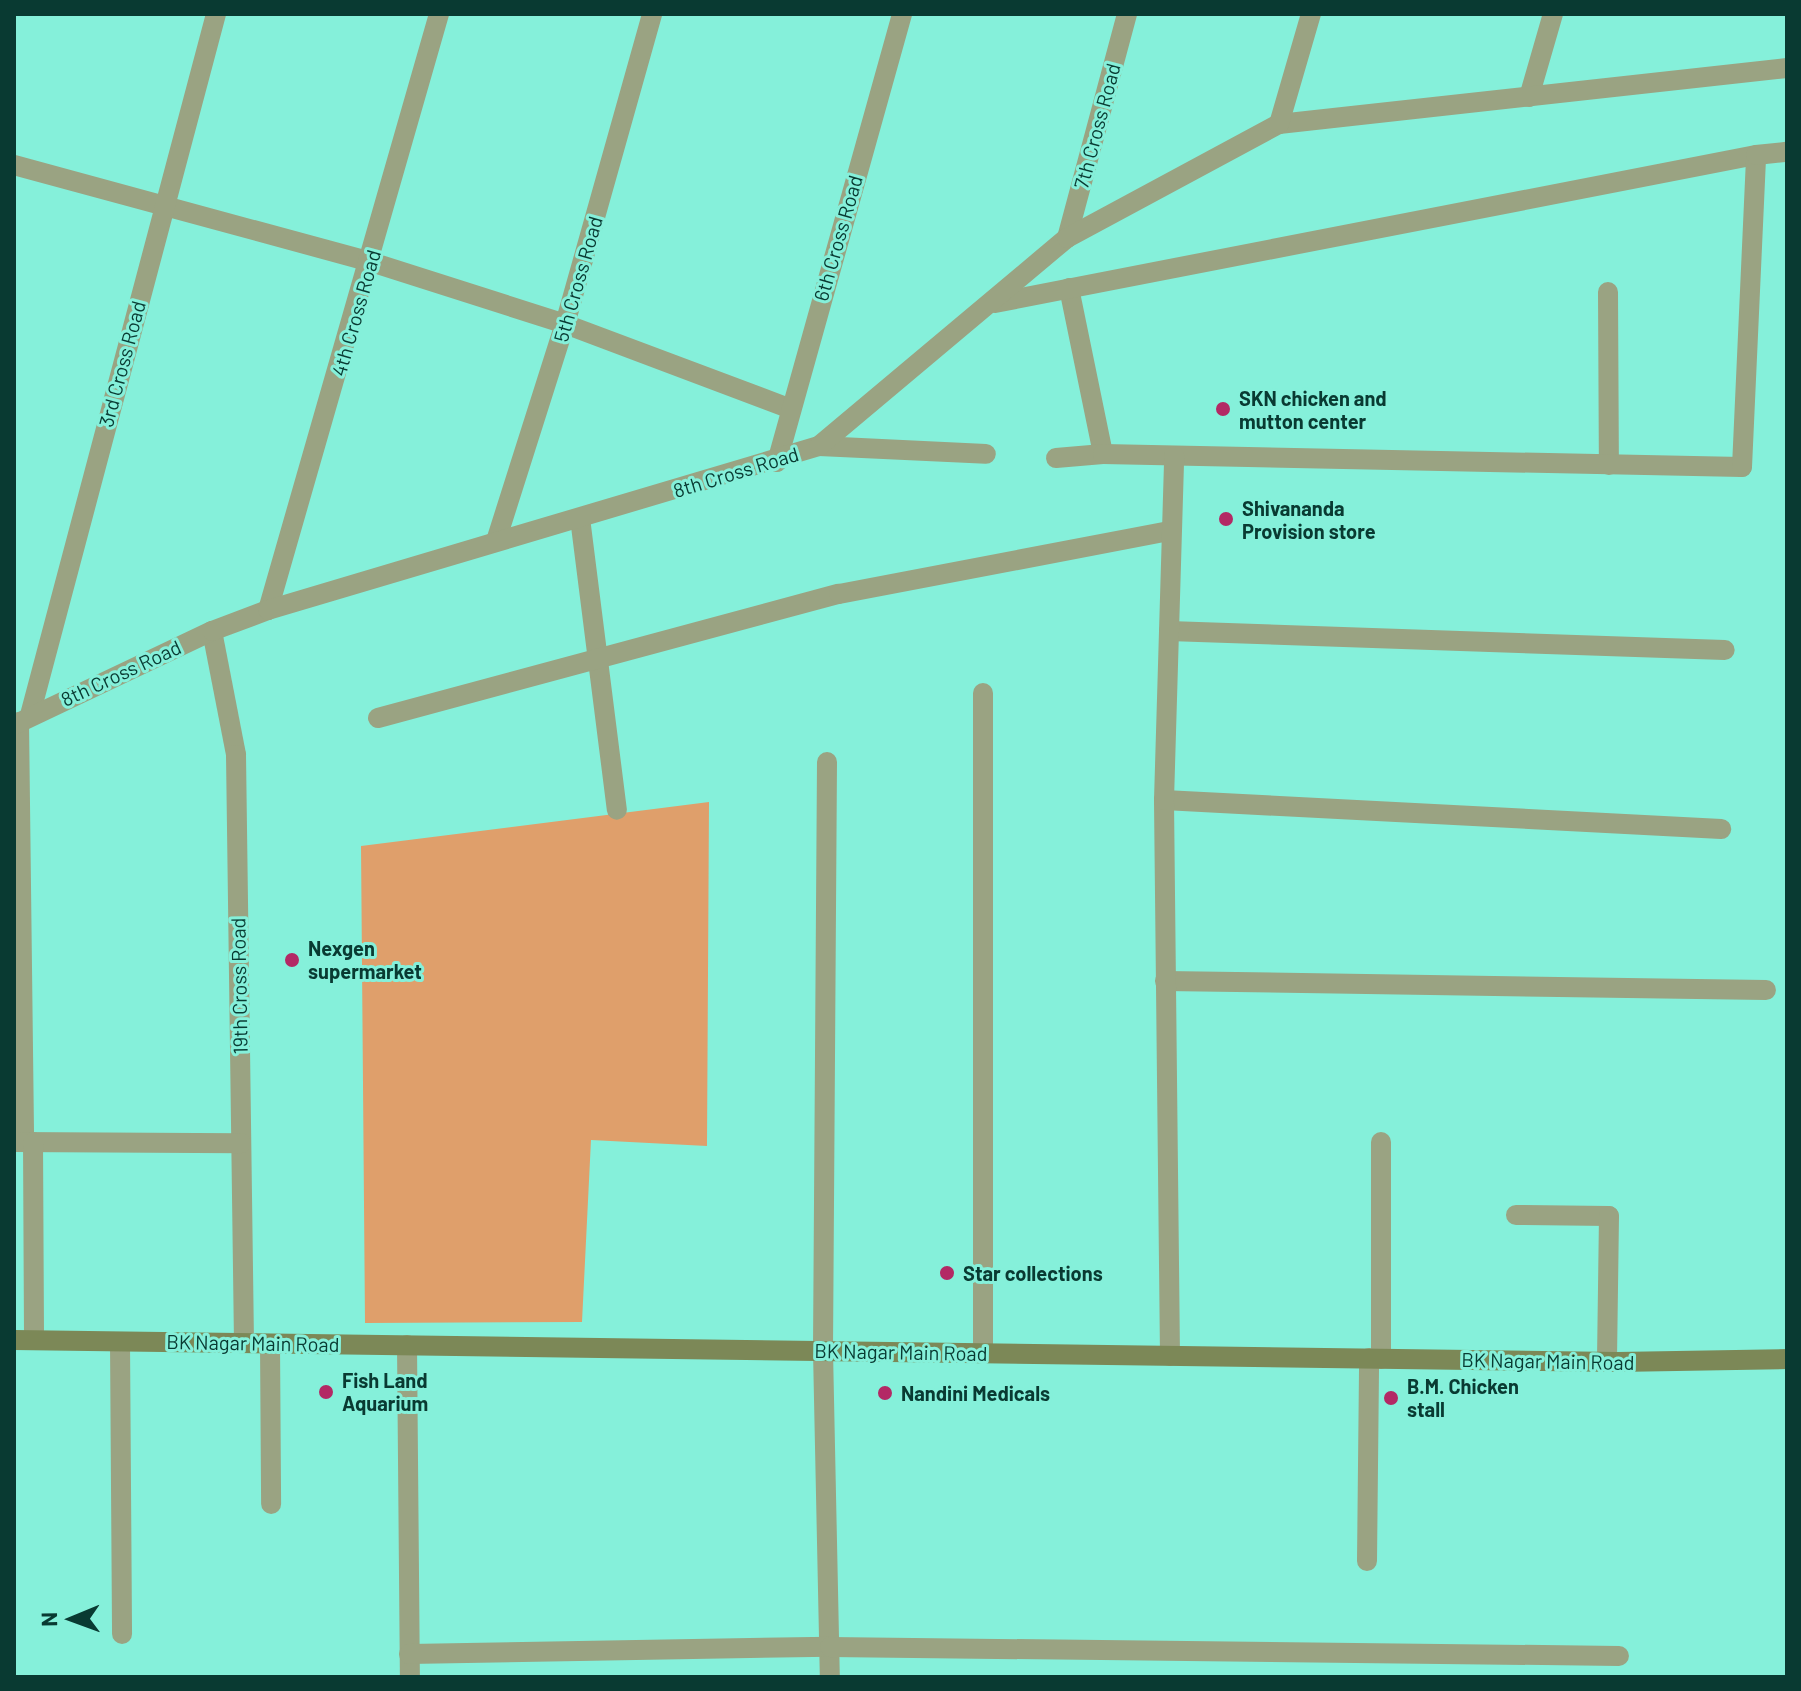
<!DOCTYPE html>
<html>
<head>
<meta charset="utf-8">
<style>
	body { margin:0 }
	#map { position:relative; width:1801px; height:1691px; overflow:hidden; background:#85f0da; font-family:Barlow,sans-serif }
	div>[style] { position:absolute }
	.green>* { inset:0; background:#df9f6b }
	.street>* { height:20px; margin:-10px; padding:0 10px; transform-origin:10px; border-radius:10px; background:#9aa382 }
	.secondary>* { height:20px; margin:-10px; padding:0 10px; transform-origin:10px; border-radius:10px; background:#7c8857 }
	.dots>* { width:22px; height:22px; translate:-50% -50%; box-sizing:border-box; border:4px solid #85f0da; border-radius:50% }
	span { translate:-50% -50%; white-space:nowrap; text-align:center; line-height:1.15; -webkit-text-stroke:6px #85f0da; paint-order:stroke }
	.street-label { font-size:20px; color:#093a32 }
	.poi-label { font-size:20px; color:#093a32; font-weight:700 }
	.left { translate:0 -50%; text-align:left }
	.frame { position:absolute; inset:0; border:16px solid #093a32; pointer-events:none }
	.north { position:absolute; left:32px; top:1579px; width:80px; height:80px; -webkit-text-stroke:6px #85f0da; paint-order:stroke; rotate:269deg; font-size:22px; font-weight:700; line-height:32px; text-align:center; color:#093a32 }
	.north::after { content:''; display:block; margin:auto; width:28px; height:36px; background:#093a32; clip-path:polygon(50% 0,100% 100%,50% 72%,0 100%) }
</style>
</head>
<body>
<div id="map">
	<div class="green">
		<div style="clip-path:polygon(709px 802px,707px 1146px,591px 1140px,582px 1322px,365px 1323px,361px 846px)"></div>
	</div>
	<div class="street">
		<div style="left:1529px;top:97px;width:86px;rotate:-73.9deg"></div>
		<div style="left:1279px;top:124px;width:511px;rotate:-6.29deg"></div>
		<div style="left:14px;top:165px;width:370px;rotate:15.2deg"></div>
		<div style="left:371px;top:262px;width:204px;rotate:17.7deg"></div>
		<div style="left:565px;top:324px;width:239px;rotate:20.6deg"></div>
		<div style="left:1067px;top:238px;width:232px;rotate:-75deg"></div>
		<div style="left:1069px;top:288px;width:169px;rotate:78.4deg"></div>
		<div style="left:1608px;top:292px;width:173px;rotate:89.7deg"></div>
		<div style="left:995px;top:303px;width:775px;rotate:-11.01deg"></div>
		<div style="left:819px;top:446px;width:167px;rotate:2.7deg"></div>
		<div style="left:1056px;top:458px;width:47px;rotate:-4.9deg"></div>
		<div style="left:1103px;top:454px;width:639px;rotate:1.17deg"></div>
		<div style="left:1742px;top:467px;width:312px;rotate:-87.4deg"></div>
		<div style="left:1756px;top:155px;width:31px;rotate:-6deg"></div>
		<div style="left:777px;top:462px;width:465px;rotate:-74.4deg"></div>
		<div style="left:580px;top:518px;width:294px;rotate:82.8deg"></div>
		<div style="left:496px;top:541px;width:228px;rotate:-72.4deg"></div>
		<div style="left:565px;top:324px;width:322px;rotate:-74.3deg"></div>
		<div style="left:268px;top:610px;width:620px;rotate:-73.99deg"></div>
		<div style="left:212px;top:631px;width:126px;rotate:79deg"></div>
		<div style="left:236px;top:755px;width:588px;rotate:89.22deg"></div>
		<div style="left:1169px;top:631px;width:556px;rotate:1.96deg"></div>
		<div style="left:30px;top:715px;width:725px;rotate:-75.14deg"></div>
		<div style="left:378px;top:718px;width:477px;rotate:-15.1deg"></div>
		<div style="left:839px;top:594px;width:336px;rotate:-10.8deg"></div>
		<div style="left:19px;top:722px;width:420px;rotate:89.3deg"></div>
		<div style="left:14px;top:725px;width:219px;rotate:-25.4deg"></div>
		<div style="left:212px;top:631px;width:60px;rotate:-20.6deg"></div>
		<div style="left:268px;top:610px;width:575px;rotate:-16.58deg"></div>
		<div style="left:819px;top:446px;width:324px;rotate:-40deg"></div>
		<div style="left:1067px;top:238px;width:241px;rotate:-28.3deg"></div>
		<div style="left:1279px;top:124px;width:115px;rotate:-73.8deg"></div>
		<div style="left:827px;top:762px;width:589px;rotate:90.39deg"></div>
		<div style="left:823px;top:1351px;width:326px;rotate:88.8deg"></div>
		<div style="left:1164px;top:800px;width:558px;rotate:2.98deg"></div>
		<div style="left:1165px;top:981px;width:601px;rotate:0.86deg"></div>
		<div style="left:14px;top:1142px;width:227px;rotate:0.3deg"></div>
		<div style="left:33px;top:1142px;width:198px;rotate:89.7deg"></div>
		<div style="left:1516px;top:1215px;width:93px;rotate:0.6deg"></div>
		<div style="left:1609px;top:1216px;width:146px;rotate:90.8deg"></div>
		<div style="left:120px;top:1342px;width:292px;rotate:89.6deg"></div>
		<div style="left:270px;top:1344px;width:160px;rotate:89.6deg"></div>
		<div style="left:407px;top:1345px;width:332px;rotate:89.5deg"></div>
		<div style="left:983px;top:1353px;width:660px;rotate:-90deg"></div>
		<div style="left:1170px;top:1356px;width:556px;rotate:-90.62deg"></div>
		<div style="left:1164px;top:800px;width:344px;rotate:-88.3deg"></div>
		<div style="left:1381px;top:1359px;width:217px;rotate:-90deg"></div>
		<div style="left:1367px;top:1561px;width:203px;rotate:-89.4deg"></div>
		<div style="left:409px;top:1654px;width:421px;rotate:-1deg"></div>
		<div style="left:830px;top:1647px;width:789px;rotate:0.65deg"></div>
	</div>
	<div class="secondary">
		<div style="left:14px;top:1340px;width:1603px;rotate:0.79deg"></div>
		<div style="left:1617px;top:1362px;width:170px;rotate:-1deg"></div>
	</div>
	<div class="dots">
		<div style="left:1223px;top:409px;background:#b32965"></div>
		<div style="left:1226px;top:519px;background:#b32965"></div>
		<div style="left:292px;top:960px;background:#b32965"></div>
		<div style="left:947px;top:1273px;background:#b32965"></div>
		<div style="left:326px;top:1392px;background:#b32965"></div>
		<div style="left:885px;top:1393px;background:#b32965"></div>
		<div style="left:1391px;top:1398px;background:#b32965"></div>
	</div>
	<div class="street-label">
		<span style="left:1097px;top:126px;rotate:-75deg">7th Cross Road</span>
		<span style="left:838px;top:238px;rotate:-74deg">6th Cross Road</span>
		<span style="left:578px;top:279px;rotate:-74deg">5th Cross Road</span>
		<span style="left:356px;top:313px;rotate:-74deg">4th Cross Road</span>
		<span style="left:122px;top:364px;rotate:-75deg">3rd Cross Road</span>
		<span style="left:736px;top:472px;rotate:-17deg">8th Cross Road</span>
		<span style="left:121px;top:673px;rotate:-25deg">8th Cross Road</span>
		<span style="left:239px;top:986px;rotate:-91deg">19th Cross Road</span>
		<span style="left:253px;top:1343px;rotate:1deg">BK Nagar Main Road</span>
		<span style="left:901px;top:1352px;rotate:1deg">BK Nagar Main Road</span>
		<span style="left:1548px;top:1361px;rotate:1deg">BK Nagar Main Road</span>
	</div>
	<div class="poi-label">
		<span class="left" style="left:1239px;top:410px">SKN chicken and<br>mutton center</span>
		<span class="left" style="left:1242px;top:520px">Shivananda<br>Provision store</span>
		<span class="left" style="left:308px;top:960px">Nexgen<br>supermarket</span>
		<span class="left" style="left:963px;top:1273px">Star collections</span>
		<span class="left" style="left:342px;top:1392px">Fish Land<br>Aquarium</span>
		<span class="left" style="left:1407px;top:1398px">B.M. Chicken<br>stall</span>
		<span class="left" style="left:901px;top:1393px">Nandini Medicals</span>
	</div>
	<div class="frame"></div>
	<div class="north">N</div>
</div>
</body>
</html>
